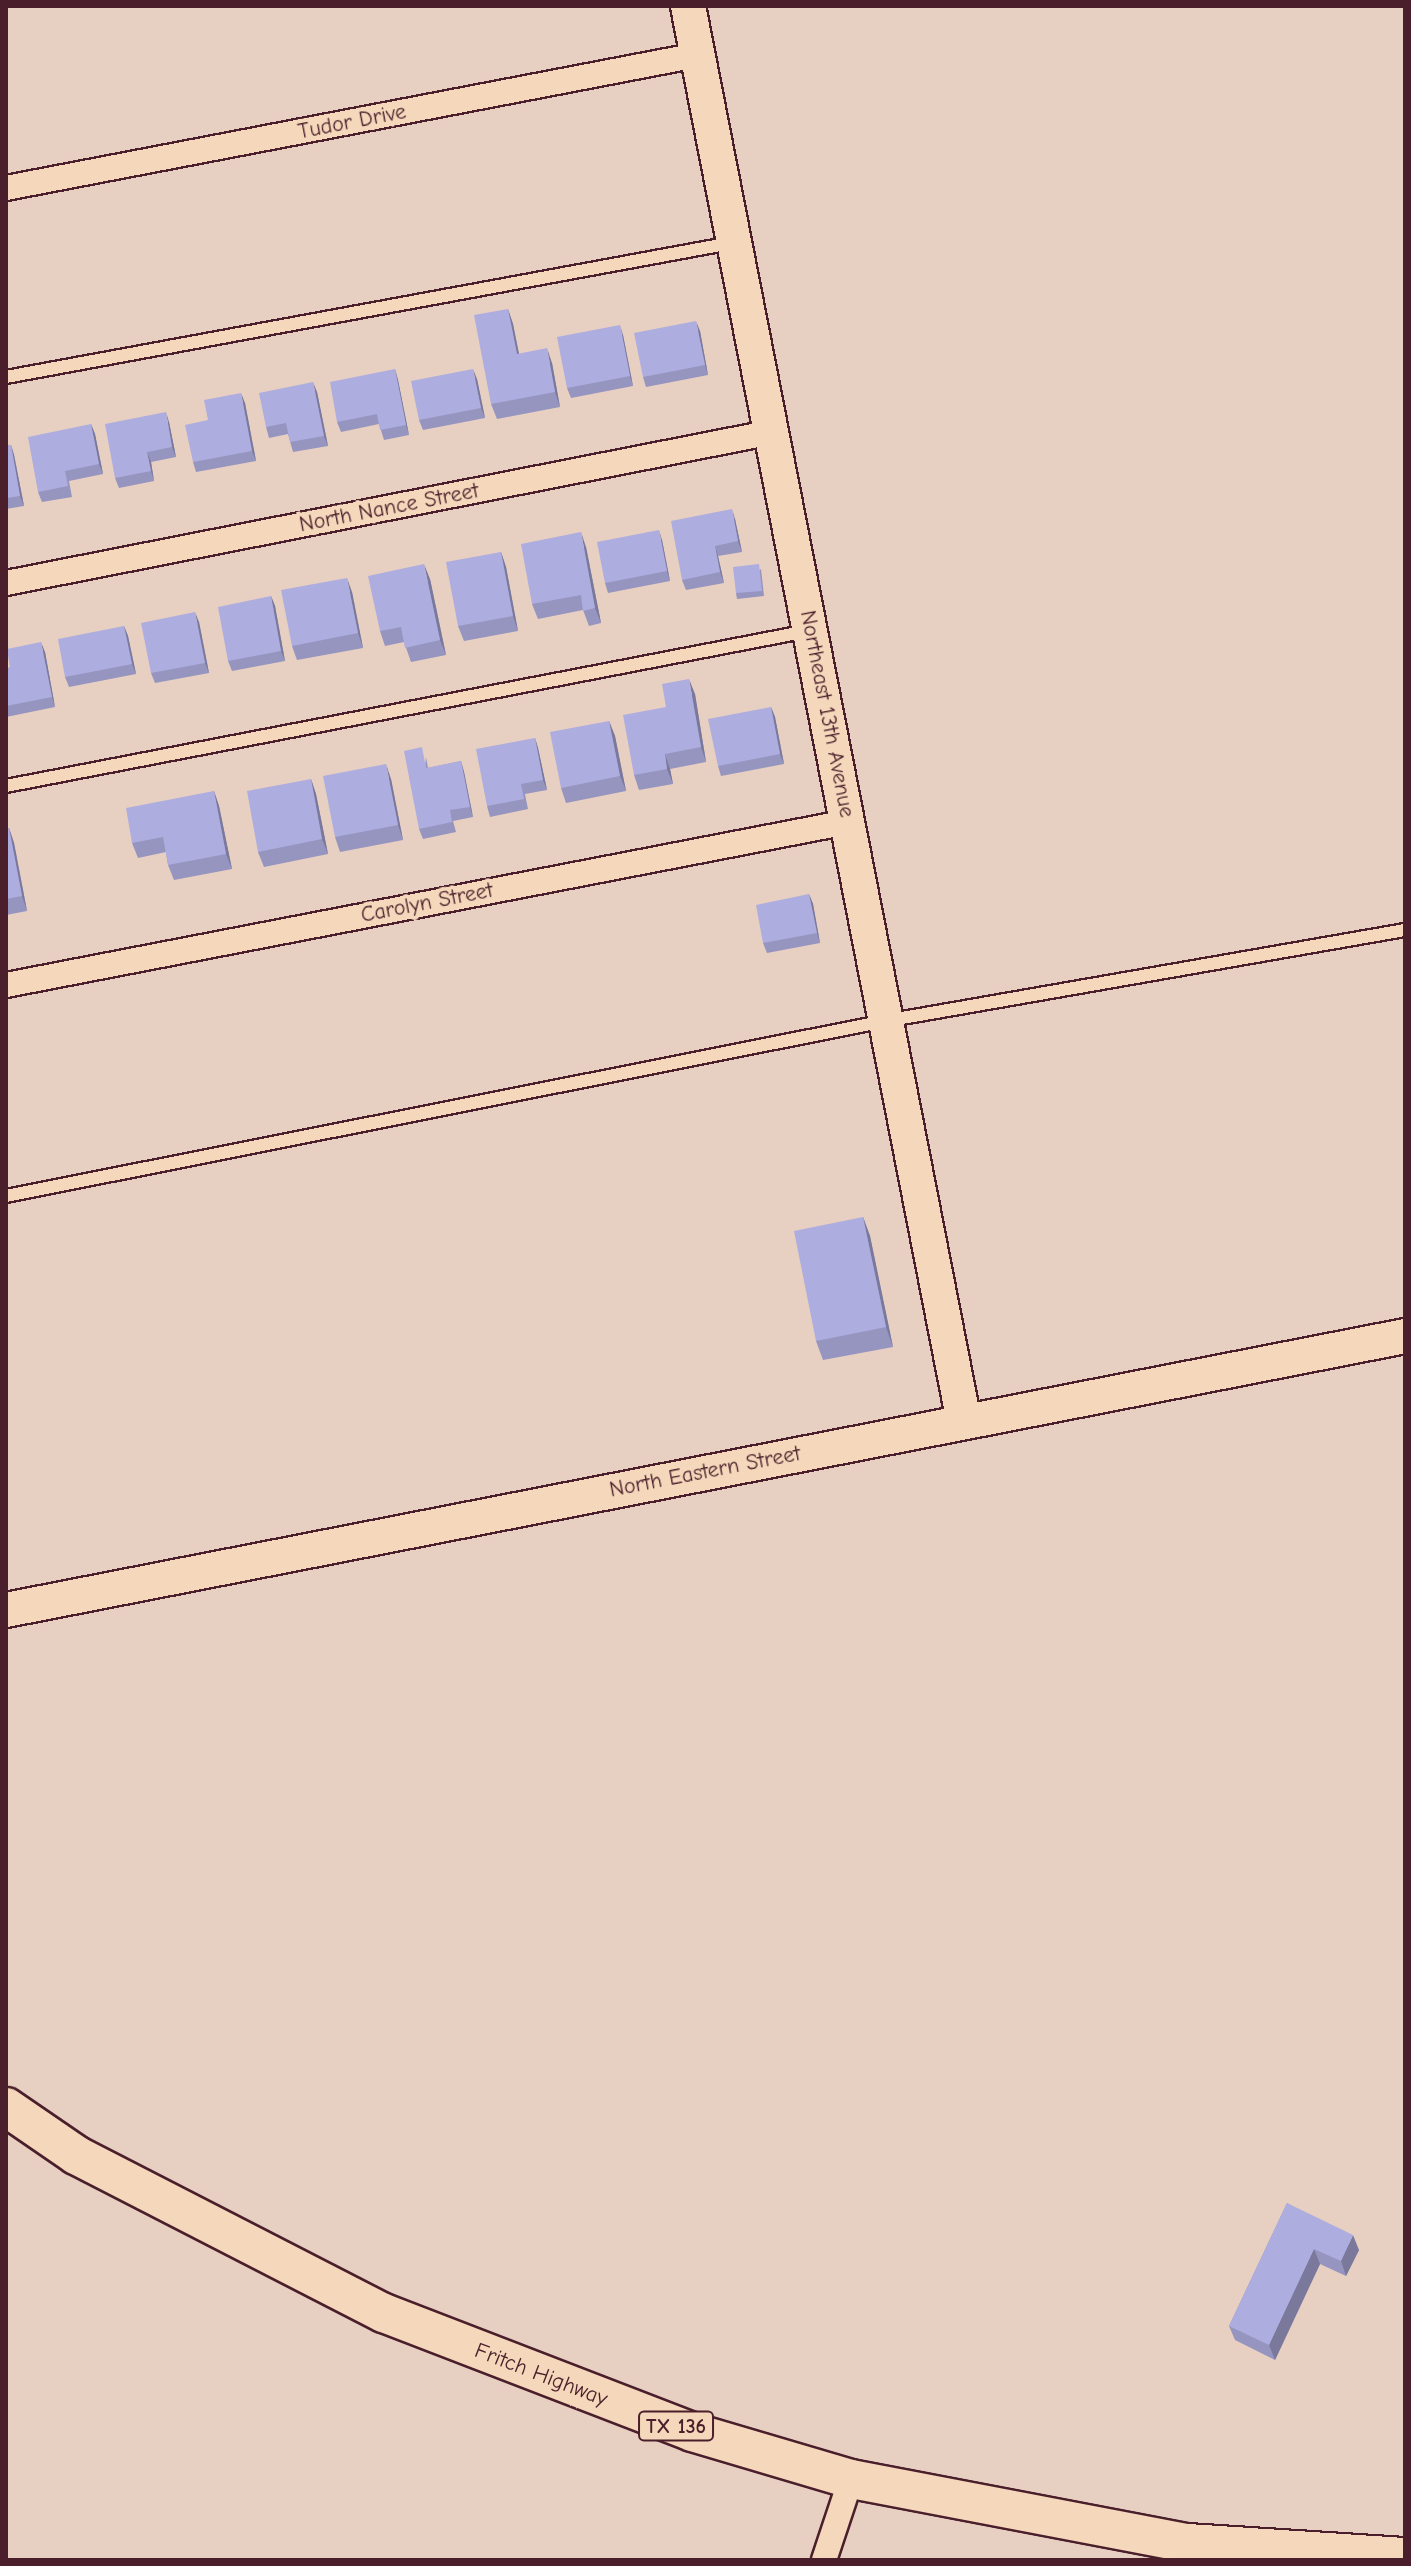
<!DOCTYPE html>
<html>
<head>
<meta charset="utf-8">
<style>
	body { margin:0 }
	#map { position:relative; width:1411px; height:2566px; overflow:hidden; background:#e7cfc2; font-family:"Comic Neue",sans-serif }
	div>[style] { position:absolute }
	.roads { filter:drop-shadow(2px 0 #4a1f2b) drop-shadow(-2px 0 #4a1f2b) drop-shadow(0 2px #4a1f2b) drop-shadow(0 -2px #4a1f2b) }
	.lane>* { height:12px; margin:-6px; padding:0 6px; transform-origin:6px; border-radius:6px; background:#f5d8bb }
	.street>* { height:24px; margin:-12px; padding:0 12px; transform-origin:12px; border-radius:12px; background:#f5d8bb }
	.secondary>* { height:34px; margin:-17px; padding:0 17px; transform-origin:17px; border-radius:17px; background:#f5d8bb }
	.primary>* { height:38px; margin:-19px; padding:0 19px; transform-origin:19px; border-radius:19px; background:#f5d8bb }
	.wall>* { inset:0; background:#9695c0 }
	.shaded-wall>* { inset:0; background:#7a799c }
	.building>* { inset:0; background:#aeaddf }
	span { translate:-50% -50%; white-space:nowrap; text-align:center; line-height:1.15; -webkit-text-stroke:8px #f5d8bb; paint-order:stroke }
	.shield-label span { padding:2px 6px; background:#f5d8bb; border:2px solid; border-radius:6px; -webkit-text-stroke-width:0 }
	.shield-label { font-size:20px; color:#4a1f2b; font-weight:700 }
	.street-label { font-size:22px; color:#4a1f2b }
	.frame { position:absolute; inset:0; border:8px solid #4a1f2b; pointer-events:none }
</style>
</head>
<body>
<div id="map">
	<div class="roads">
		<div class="lane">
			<div style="left:6px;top:377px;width:737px;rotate:-10.47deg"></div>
			<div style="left:6px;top:786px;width:817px;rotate:-10.94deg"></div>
			<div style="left:6px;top:1196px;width:896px;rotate:-11.26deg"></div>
			<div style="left:885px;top:1021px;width:528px;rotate:-9.93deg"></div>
		</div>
		<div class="street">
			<div style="left:6px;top:188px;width:704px;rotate:-10.89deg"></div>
			<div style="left:6px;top:583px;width:782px;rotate:-11.14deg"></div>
			<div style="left:6px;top:985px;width:858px;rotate:-10.96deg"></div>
			<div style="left:824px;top:2560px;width:85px;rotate:-71.6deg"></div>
		</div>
		<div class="secondary">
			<div style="left:688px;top:6px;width:1443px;rotate:78.97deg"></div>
			<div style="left:6px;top:1610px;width:1426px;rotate:-11.08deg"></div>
		</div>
		<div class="primary">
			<div style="left:6px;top:2107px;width:85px;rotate:34.4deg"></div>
			<div style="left:76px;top:2155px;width:346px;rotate:27.2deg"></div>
			<div style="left:384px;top:2313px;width:330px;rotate:21.1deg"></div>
			<div style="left:692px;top:2432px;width:166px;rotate:16.5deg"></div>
			<div style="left:851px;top:2479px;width:343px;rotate:10.8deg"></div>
			<div style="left:1188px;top:2543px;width:217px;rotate:3.7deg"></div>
		</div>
	</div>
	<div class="wall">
		<div style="clip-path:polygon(508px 309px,513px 324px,519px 354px,552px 363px,560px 407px,497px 419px,491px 404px)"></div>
		<div style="clip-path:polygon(700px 331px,708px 375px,646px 387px,643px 377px)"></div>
		<div style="clip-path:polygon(623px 335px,633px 386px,571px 398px,567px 388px)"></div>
		<div style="clip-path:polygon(395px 369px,398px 380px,409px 435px,384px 440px,379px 424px,341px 432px,337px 422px)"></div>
		<div style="clip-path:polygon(477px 379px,485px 418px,423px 430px,419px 420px)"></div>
		<div style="clip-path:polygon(317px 392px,328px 446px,293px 452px,288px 434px,269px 438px,266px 427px)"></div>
		<div style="clip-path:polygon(245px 403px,256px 461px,196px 472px,193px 462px,208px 420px)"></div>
		<div style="clip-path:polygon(169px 422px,176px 457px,151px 462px,154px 481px,119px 488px,115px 478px)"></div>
		<div style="clip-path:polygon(91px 424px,95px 434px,103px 474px,69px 481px,72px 497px,42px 502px,38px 492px)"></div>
		<div style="clip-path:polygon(11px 445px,14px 455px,24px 506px,6px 509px,6px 446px)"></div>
		<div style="clip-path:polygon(735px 519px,742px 552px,718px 556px,724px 583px,686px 590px,682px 580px)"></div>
		<div style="clip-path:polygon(662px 540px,670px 581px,608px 593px,605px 583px)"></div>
		<div style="clip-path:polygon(586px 547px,601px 623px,589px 626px,583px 610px,538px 619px,532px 604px)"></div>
		<div style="clip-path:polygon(501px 552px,506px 567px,518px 631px,464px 641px,458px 626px)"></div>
		<div style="clip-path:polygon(761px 569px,764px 596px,737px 599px,736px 593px)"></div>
		<div style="clip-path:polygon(430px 579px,446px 655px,411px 662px,404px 642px,385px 646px,380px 631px)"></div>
		<div style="clip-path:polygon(352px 592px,363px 648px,297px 660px,292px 646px)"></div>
		<div style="clip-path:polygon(271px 596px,275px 606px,285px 661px,232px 671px,228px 661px)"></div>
		<div style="clip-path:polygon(199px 622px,209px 673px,155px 683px,151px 673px)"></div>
		<div style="clip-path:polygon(124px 626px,128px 636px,136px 674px,69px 687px,65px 677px)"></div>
		<div style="clip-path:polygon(45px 652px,55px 707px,6px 717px,6px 669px)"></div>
		<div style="clip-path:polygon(695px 694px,706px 762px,670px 769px,673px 784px,639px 790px,634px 775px,666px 707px)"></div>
		<div style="clip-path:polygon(771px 707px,775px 717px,784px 764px,721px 776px,718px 766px)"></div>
		<div style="clip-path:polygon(609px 721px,615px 736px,626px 791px,566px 803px,561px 788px)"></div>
		<div style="clip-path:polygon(535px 738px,538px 748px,547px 790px,525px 794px,528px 809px,490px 817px,487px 806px)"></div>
		<div style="clip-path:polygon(426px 757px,428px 768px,461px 761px,464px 772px,473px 817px,453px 821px,456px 832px,423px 839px,419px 829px)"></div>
		<div style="clip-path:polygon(311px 779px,316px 794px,328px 854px,264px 867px,258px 852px)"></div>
		<div style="clip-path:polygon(391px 779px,403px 840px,340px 852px,335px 837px)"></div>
		<div style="clip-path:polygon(214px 791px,219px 806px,232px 869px,174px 880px,168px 865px,166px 852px,138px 858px,132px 843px)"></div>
		<div style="clip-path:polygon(9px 828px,14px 843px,27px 911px,6px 915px,6px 829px)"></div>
		<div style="clip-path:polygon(809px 894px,813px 904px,820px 943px,767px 953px,763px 943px)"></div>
		<div style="clip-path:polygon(863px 1217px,870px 1236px,893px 1347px,823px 1360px,816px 1341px)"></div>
		<div style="clip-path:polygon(1287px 2203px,1359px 2250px,1346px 2276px,1320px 2264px,1275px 2360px,1235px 2340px,1229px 2326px)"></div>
	</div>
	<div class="shaded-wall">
		<div style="clip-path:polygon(508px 309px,513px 324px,522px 369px,517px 354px)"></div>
		<div style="clip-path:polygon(696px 321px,700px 331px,708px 375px,705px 365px)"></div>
		<div style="clip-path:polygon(620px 325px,623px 335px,633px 386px,630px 376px)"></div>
		<div style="clip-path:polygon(547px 348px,552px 363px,560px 407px,555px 392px)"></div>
		<div style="clip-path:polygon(395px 369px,398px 380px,409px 435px,406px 425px)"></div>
		<div style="clip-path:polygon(473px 369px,477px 379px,485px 418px,481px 408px)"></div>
		<div style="clip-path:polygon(313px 382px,317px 392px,328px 446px,324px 436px)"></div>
		<div style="clip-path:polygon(241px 393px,245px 403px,256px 461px,252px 451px)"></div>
		<div style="clip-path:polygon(166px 412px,169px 422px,176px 457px,172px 447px)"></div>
		<div style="clip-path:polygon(91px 424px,95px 434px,103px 474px,99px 464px)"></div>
		<div style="clip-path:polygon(11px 445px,14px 455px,24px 506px,20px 496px)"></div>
		<div style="clip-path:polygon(147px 452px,151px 462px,154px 481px,151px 471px)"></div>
		<div style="clip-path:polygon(732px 509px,735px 519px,742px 552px,738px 541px)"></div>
		<div style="clip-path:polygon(659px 530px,662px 540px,670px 581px,667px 571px)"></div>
		<div style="clip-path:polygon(581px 532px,586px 547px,601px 623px,595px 608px)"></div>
		<div style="clip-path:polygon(715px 546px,718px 556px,724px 583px,720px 572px)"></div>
		<div style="clip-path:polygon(501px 552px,506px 567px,518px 631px,513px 616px)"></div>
		<div style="clip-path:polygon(424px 564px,430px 579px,446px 655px,440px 640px)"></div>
		<div style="clip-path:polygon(347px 578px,352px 592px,363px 648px,358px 633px)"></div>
		<div style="clip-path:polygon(271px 596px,275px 606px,285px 661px,281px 651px)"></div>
		<div style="clip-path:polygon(195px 612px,199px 622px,209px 673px,205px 663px)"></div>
		<div style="clip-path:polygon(124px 626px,128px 636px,136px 674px,132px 664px)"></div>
		<div style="clip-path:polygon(41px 642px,45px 652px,55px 707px,52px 697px)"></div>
		<div style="clip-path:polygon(689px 679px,695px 694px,706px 762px,701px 747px)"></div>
		<div style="clip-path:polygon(771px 707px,775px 717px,784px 764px,780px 754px)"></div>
		<div style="clip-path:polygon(609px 721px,615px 736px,626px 791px,620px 776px)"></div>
		<div style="clip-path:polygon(535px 738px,538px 748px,547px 790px,543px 780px)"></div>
		<div style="clip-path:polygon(665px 754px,670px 769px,673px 784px,667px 769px)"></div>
		<div style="clip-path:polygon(461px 761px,464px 772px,473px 817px,470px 807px)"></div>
		<div style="clip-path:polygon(386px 764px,391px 779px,403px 840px,398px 825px)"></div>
		<div style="clip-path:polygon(311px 779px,316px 794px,328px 854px,322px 839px)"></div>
		<div style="clip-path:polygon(214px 791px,219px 806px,232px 869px,226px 854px)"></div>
		<div style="clip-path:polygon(9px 828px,14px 843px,27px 911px,22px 896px)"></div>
		<div style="clip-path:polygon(809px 894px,813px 904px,820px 943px,817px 933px)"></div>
		<div style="clip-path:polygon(863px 1217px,870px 1236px,893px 1347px,886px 1327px)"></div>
		<div style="clip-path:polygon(1353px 2235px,1359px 2250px,1346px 2276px,1341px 2261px)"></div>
		<div style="clip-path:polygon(1314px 2249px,1320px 2264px,1275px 2360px,1269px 2345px)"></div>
	</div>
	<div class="building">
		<div style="clip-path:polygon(508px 309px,517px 354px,547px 348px,555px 392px,491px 404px,474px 315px)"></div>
		<div style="clip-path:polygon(696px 321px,705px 365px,643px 377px,634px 333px)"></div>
		<div style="clip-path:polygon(620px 325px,630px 376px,567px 388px,557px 337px)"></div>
		<div style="clip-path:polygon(395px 369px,406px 425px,380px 430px,377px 414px,337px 422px,330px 382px)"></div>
		<div style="clip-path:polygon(473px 369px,481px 408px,419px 420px,411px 381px)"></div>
		<div style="clip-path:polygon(313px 382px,324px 436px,290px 442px,286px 423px,266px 427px,259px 393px)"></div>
		<div style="clip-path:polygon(241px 393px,252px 451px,193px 462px,185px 425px,208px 420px,204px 400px)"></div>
		<div style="clip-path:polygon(166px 412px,172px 447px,147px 452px,151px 471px,115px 478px,105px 424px)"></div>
		<div style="clip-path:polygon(91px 424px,99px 464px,65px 471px,68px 486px,38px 492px,28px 437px)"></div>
		<div style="clip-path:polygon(11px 445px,20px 496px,6px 498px,6px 446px)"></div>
		<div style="clip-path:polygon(732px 509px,738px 541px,715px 546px,720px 572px,682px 580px,671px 521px)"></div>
		<div style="clip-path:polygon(659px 530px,667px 571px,605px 583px,597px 542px)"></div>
		<div style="clip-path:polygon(581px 532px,595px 608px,583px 611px,581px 595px,532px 604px,521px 544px)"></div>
		<div style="clip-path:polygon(501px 552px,513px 616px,458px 626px,446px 562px)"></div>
		<div style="clip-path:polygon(424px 564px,440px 640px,405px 648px,401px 627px,380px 631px,368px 576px)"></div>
		<div style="clip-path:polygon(759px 564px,762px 591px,736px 593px,733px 567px)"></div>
		<div style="clip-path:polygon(347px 578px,358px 633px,292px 646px,281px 590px)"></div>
		<div style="clip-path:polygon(271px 596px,281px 651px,228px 661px,218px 607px)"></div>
		<div style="clip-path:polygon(195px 612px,205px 663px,151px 673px,141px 623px)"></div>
		<div style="clip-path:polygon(124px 626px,132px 664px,65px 677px,58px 639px)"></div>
		<div style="clip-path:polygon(41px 642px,52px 697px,6px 706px,6px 669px,10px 668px,7px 649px)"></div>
		<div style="clip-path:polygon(689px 679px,701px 747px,665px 754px,667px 769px,634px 775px,623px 715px,666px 707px,662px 684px)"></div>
		<div style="clip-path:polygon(771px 707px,780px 754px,718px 766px,708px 719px)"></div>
		<div style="clip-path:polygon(609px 721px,620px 776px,561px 788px,550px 732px)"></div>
		<div style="clip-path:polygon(535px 738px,543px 780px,521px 784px,524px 799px,487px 806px,476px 749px)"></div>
		<div style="clip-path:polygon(422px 747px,426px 768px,461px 761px,470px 807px,450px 810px,452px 822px,419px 829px,404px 751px)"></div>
		<div style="clip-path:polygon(386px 764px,398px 825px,335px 837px,323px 776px)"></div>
		<div style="clip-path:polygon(311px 779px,322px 839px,258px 852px,247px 791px)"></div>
		<div style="clip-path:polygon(214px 791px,226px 854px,168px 865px,163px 837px,132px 843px,126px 808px)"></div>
		<div style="clip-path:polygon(9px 828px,22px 896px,6px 899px,6px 829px)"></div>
		<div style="clip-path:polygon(809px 894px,817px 933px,763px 943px,756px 905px)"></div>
		<div style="clip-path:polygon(863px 1217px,886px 1327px,816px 1341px,794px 1231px)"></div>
		<div style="clip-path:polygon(1287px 2203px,1353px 2235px,1341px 2261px,1314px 2249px,1269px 2345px,1229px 2326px)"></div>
	</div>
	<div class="shield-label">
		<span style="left:676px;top:2426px">TX 136</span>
	</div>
	<div class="street-label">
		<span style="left:352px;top:122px;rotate:-11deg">Tudor Drive</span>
		<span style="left:389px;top:508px;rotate:-11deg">North Nance Street</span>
		<span style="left:827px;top:714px;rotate:79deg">Northeast 13th Avenue</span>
		<span style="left:427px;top:903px;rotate:-11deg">Carolyn Street</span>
		<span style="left:705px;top:1472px;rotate:-11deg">North Eastern Street</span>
		<span style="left:541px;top:2375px;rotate:21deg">Fritch Highway</span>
	</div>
	<div class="frame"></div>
</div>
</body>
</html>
